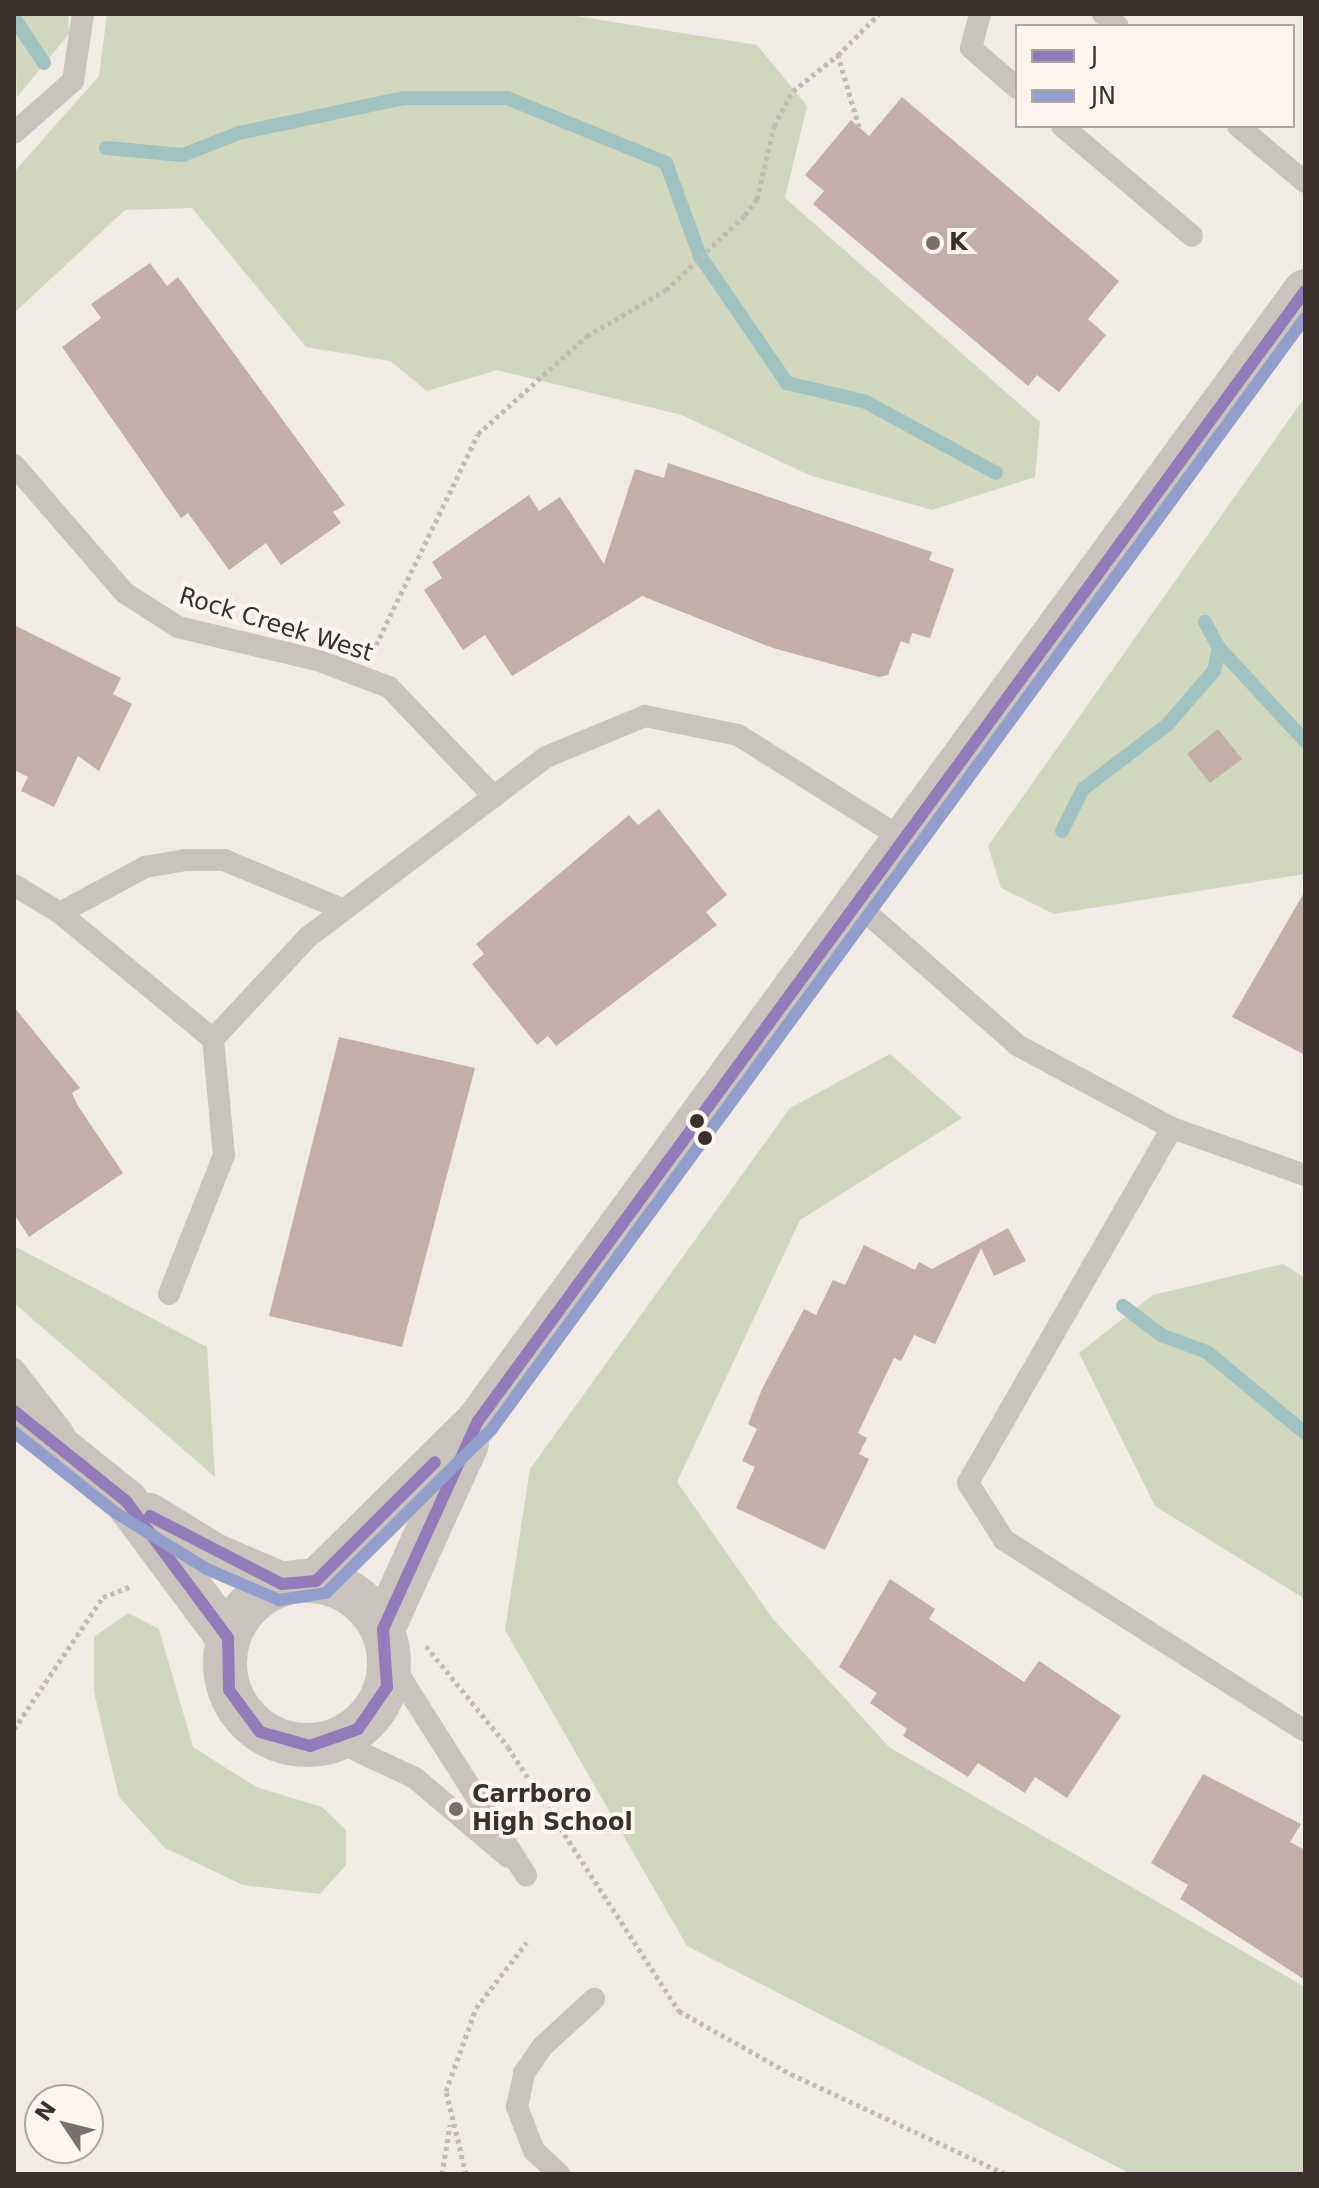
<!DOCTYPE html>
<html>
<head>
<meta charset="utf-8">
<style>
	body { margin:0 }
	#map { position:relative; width:1319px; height:2188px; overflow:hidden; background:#f0ebe5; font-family:"DejaVu Sans",sans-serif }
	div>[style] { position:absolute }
	.green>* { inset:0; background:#d1d6bf }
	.stream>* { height:14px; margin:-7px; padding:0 7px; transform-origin:7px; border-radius:7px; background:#a1c2c1 }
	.building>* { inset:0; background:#c3afa7 }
	.path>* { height:5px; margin-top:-2.5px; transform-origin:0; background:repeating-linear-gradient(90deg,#c2bbb6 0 4px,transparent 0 8px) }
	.lane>* { height:22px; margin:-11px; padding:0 11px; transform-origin:11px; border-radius:11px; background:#c9c3be }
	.street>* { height:44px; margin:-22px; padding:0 22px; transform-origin:22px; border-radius:22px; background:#c9c3be }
	.street>.ring { margin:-22px; padding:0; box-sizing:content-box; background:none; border:44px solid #c9c3be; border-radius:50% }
	.bus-1>* { height:12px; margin:-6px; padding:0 6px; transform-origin:6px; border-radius:6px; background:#937bb8 }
	.bus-2>* { height:12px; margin:-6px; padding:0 6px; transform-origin:6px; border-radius:6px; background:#939ecb }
	.dots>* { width:22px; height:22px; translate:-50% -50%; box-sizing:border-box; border:4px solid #fbf5ee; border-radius:50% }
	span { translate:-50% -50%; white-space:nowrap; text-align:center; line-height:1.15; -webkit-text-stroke:8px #fbf5ee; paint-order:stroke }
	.poi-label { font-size:24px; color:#3b302b; font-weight:700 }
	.left { translate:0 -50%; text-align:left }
	.street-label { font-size:24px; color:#3b302b }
	.frame { position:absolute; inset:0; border:16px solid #3b302b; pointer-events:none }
	.legend { position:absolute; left:1015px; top:24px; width:280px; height:104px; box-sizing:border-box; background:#fbf5ee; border:2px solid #aea6a0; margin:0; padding:10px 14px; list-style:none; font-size:24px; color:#3b302b }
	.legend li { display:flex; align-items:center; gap:16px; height:40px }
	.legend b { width:40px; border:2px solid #aea6a0 }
	.north { position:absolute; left:24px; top:2084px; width:80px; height:80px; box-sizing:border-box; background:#fbf5ee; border:2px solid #aea6a0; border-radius:50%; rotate:305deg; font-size:22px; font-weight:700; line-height:32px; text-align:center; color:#3b302b }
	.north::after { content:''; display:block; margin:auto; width:28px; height:36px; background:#7a716c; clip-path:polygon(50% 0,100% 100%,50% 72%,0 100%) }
</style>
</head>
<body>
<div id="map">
	<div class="green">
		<div style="clip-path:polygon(14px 14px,68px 14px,69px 34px,17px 97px)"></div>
		<div style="clip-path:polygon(107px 14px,563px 14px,757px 45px,807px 106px,785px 198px,1040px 422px,1035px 477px,932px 510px,809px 475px,682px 415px,497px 370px,427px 391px,390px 361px,306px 347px,192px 208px,125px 210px,14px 313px,14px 172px,99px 76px)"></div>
		<div style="clip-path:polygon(1305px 397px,1305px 874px,1054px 914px,1001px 888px,988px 846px)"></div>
		<div style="clip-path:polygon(890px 1054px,962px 1118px,800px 1220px,677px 1482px,773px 1619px,889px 1747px,1305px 1987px,1305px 2174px,1131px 2174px,687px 1946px,505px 1630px,530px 1469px,790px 1108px)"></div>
		<div style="clip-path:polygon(14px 1246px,207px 1347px,215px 1477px,14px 1303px)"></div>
		<div style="clip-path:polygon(1283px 1264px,1305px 1278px,1305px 1599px,1155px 1506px,1079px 1353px,1153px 1295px)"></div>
		<div style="clip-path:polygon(128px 1613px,159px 1629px,193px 1747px,256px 1787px,322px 1807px,346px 1830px,346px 1865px,320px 1894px,243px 1885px,165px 1848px,119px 1797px,94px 1692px,94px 1637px)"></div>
	</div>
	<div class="stream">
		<div style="left:14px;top:18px;width:54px;rotate:56.3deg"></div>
		<div style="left:106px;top:148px;width:77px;rotate:5.2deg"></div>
		<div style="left:183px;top:155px;width:60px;rotate:-21.4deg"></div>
		<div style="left:239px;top:133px;width:168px;rotate:-12deg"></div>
		<div style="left:403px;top:98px;width:104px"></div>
		<div style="left:507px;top:98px;width:172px;rotate:22.2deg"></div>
		<div style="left:666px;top:163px;width:99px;rotate:69.9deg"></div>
		<div style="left:700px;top:256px;width:154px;rotate:55.6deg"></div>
		<div style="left:787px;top:383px;width:81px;rotate:13.5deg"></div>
		<div style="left:866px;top:402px;width:148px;rotate:28.6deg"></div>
		<div style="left:1205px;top:622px;width:30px;rotate:62deg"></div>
		<div style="left:1219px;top:648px;width:127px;rotate:47.2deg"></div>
		<div style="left:1062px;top:831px;width:47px;rotate:-63.4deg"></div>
		<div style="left:1083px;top:789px;width:106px;rotate:-37.3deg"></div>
		<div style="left:1167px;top:725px;width:72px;rotate:-49deg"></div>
		<div style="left:1214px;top:671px;width:24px;rotate:-78deg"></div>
		<div style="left:1123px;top:1306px;width:48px;rotate:37.3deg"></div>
		<div style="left:1161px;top:1335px;width:49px;rotate:20.3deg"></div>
		<div style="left:1207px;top:1352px;width:127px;rotate:39.6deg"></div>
	</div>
	<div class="building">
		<div style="clip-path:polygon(902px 97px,1119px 281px,1088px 319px,1106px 335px,1059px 392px,1037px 375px,1028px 386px,813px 204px,824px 191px,805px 175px,851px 120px,869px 136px)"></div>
		<div style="clip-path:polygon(150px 263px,167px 286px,178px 277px,345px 505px,333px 512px,341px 523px,281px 565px,266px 543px,229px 570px,188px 513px,181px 518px,62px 347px,101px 318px,91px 304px)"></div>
		<div style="clip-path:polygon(668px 463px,932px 552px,929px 560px,954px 569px,930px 638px,912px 633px,909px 644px,901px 641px,888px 675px,879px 677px,773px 648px,642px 596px,512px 676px,485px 635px,463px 650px,424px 590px,442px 578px,432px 562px,529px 495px,539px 511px,560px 497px,604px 564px,635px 469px,664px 478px)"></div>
		<div style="clip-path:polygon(14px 625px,121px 678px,113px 694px,132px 704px,99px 771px,78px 756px,54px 807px,21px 791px,28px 777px,14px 770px)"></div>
		<div style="clip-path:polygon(1218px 729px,1242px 759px,1210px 783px,1187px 754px)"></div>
		<div style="clip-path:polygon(659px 809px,727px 895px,706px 912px,717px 925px,556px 1046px,548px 1036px,537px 1045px,472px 964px,484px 954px,476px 944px,629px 815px,638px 825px)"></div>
		<div style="clip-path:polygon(1305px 891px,1305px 1055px,1232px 1017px)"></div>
		<div style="clip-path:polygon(14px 1007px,80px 1088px,72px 1093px,78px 1106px,123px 1173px,29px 1237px,14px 1214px)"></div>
		<div style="clip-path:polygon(339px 1037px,475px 1068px,402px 1347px,269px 1316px)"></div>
		<div style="clip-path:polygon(1008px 1228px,1026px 1261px,994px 1276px,981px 1248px,935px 1344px,914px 1335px,901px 1361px,894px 1358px,858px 1433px,867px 1438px,859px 1454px,869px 1459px,825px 1550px,736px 1508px,755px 1467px,742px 1461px,757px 1429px,748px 1424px,762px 1389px,804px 1309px,816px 1315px,833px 1280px,845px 1285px,864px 1245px,915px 1270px,919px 1262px,932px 1269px)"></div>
		<div style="clip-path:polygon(890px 1579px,935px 1609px,929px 1619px,1024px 1682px,1039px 1661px,1121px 1716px,1067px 1798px,1035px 1777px,1025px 1793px,978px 1763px,968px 1777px,903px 1736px,907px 1729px,870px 1703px,877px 1693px,839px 1667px)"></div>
		<div style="clip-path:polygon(1203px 1774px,1301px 1824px,1290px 1842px,1305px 1850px,1305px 1980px,1180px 1899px,1188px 1885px,1151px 1863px)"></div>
	</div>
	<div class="path">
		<div style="left:859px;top:127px;width:75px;rotate:-106.3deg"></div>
		<div style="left:838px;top:55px;width:58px;rotate:-45deg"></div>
		<div style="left:376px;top:645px;width:234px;rotate:-64.2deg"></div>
		<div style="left:478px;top:434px;width:147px;rotate:-42deg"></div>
		<div style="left:587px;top:336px;width:91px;rotate:-30.2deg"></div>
		<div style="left:666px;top:290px;width:109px;rotate:-43.5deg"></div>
		<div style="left:745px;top:215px;width:20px;rotate:-53deg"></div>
		<div style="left:757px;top:199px;width:75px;rotate:-76.9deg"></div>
		<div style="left:774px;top:126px;width:40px;rotate:-62deg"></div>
		<div style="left:793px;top:91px;width:58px;rotate:-38.7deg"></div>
		<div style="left:426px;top:1646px;width:130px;rotate:50.9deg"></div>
		<div style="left:508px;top:1747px;width:315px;rotate:57.1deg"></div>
		<div style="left:679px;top:2011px;width:129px;rotate:29.4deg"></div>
		<div style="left:791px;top:2074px;width:236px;rotate:25deg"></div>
		<div style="left:14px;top:1729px;width:159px;rotate:-56deg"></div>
		<div style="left:103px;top:1597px;width:31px;rotate:-21deg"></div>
		<div style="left:442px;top:2174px;width:50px;rotate:-80.7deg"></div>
		<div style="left:466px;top:2174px;width:85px;rotate:-103.5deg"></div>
		<div style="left:446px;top:2091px;width:88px;rotate:-70.1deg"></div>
		<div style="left:476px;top:2008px;width:83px;rotate:-52.3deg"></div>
	</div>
	<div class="lane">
		<div style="left:980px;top:14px;width:35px;rotate:105deg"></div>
		<div style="left:971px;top:48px;width:61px;rotate:41deg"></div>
		<div style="left:1103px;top:14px;width:19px;rotate:39deg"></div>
		<div style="left:1062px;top:126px;width:170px;rotate:40.2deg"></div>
		<div style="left:1238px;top:126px;width:87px;rotate:39.9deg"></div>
		<div style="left:14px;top:133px;width:79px;rotate:-41.4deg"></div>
		<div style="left:73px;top:81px;width:68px;rotate:-81.5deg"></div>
		<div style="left:14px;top:465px;width:169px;rotate:49.1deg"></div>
		<div style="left:125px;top:593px;width:63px;rotate:32.7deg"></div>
		<div style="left:178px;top:627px;width:143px;rotate:13.4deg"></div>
		<div style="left:317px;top:660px;width:77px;rotate:20.6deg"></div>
		<div style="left:389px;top:687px;width:152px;rotate:46.3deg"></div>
		<div style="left:14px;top:885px;width:54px;rotate:31.3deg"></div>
		<div style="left:60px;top:913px;width:198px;rotate:39.5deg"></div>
		<div style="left:859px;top:906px;width:210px;rotate:41.3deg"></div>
		<div style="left:1017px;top:1045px;width:176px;rotate:28.2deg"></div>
		<div style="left:1172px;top:1128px;width:141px;rotate:19.5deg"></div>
		<div style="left:60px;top:913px;width:97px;rotate:-28.4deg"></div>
		<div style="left:145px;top:867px;width:42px;rotate:-9.7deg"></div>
		<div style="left:186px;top:860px;width:38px"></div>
		<div style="left:224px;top:860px;width:130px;rotate:22.6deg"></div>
		<div style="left:1172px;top:1128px;width:409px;rotate:119.9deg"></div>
		<div style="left:968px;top:1483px;width:67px;rotate:57.7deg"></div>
		<div style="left:1004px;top:1540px;width:356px;rotate:32.4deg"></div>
		<div style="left:169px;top:1294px;width:149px;rotate:-68.4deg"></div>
		<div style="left:224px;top:1155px;width:117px;rotate:-95.4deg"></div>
		<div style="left:213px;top:1039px;width:139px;rotate:-47deg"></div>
		<div style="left:308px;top:937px;width:298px;rotate:-37.1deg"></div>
		<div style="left:546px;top:757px;width:107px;rotate:-22.5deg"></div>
		<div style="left:645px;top:716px;width:95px;rotate:11.5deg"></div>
		<div style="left:738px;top:735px;width:199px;rotate:32.2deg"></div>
		<div style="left:14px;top:1369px;width:80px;rotate:52.1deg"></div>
		<div style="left:390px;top:1661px;width:254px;rotate:57.6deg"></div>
		<div style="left:336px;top:1741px;width:87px;rotate:25.1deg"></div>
		<div style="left:415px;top:1778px;width:122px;rotate:40.3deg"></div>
		<div style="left:559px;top:2174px;width:34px;rotate:-137deg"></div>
		<div style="left:534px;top:2151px;width:47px;rotate:-111.1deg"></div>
		<div style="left:517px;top:2107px;width:35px;rotate:-78deg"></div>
		<div style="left:524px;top:2073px;width:32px;rotate:-55deg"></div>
		<div style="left:542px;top:2047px;width:71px;rotate:-42.7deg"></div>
	</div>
	<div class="street">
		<div style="left:14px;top:1411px;width:144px;rotate:38.8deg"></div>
		<div style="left:126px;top:1501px;width:171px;rotate:53.3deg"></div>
		<div style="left:149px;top:1515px;width:76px;rotate:31.6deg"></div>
		<div style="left:214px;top:1555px;width:74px;rotate:23.1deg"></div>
		<div class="ring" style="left:225px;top:1581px;width:120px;height:120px"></div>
		<div style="left:316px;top:1581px;width:228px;rotate:-44.6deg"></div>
		<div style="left:478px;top:1421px;width:1400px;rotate:-53.8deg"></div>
		<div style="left:383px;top:1629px;width:203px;rotate:-65.6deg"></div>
	</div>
	<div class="bus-1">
		<div style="left:14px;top:1411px;width:144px;rotate:38.8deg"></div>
		<div style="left:126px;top:1501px;width:171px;rotate:53.3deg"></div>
		<div style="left:228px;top:1638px;width:52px;rotate:88.9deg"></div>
		<div style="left:229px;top:1690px;width:52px;rotate:53.6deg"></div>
		<div style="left:260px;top:1732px;width:52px;rotate:15.6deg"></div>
		<div style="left:310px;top:1746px;width:51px;rotate:-19.5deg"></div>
		<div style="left:358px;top:1729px;width:51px;rotate:-55.4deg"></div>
		<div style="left:387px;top:1687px;width:58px;rotate:-93.9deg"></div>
		<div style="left:383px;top:1629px;width:229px;rotate:-65.5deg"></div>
		<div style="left:478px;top:1421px;width:1400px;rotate:-53.8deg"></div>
		<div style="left:150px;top:1516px;width:148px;rotate:27.3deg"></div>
		<div style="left:282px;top:1584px;width:34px;rotate:-5deg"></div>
		<div style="left:316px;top:1581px;width:168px;rotate:-45deg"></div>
	</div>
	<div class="bus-2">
		<div style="left:14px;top:1432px;width:130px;rotate:38.5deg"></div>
		<div style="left:116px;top:1513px;width:107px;rotate:31.6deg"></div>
		<div style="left:207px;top:1569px;width:78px;rotate:23.3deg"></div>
		<div style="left:279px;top:1600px;width:48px;rotate:-8.5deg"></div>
		<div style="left:326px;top:1593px;width:232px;rotate:-44.7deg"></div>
		<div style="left:491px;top:1430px;width:1378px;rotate:-53.8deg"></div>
	</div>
	<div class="dots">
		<div style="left:933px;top:243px;background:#7a716c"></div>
		<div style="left:697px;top:1121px;background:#3b302b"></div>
		<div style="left:705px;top:1138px;background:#3b302b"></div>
		<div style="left:456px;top:1809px;background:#7a716c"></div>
	</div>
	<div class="poi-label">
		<span class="left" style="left:949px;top:243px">K</span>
		<span class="left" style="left:472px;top:1809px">Carrboro<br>High School</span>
	</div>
	<div class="street-label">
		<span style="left:276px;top:625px;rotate:17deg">Rock Creek West</span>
	</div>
	<div class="frame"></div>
	<ul class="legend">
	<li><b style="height:10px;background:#937bb8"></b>J</li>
	<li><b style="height:10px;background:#939ecb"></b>JN</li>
	</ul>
	<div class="north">N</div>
</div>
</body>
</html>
